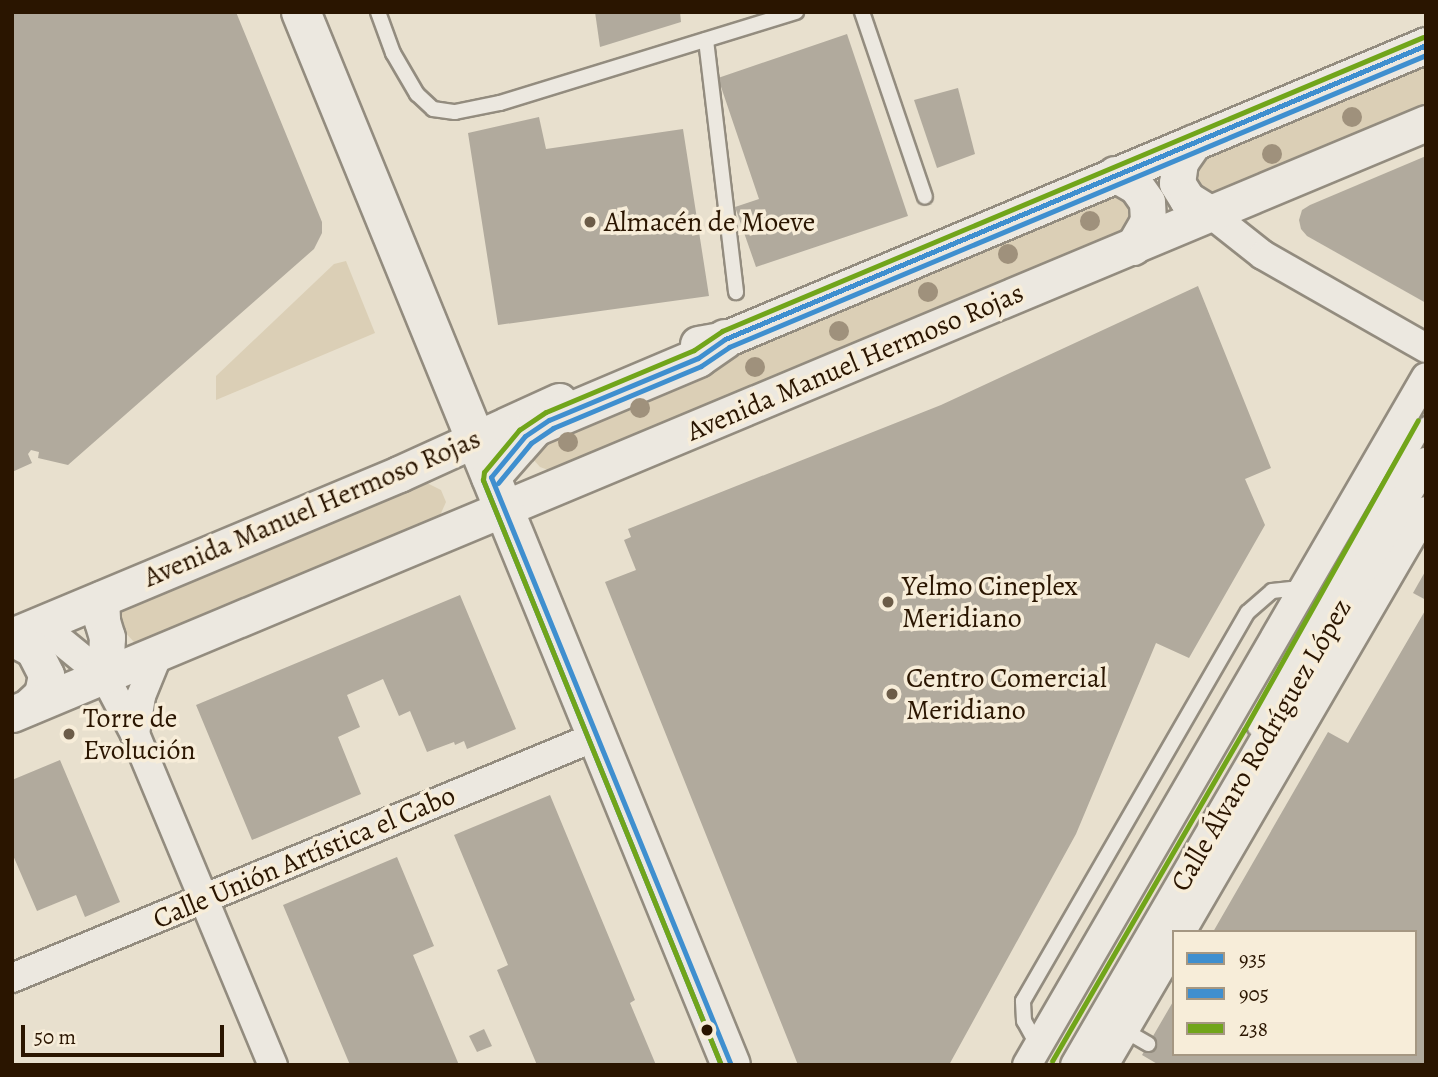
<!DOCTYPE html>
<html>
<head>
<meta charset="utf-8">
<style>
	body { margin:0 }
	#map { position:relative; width:1438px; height:1077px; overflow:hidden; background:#e8e0ce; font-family:Alegreya,serif }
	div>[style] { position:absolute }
	.green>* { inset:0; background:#dbcfb6 }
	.building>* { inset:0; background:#b1aa9d }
	.roads { filter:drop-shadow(2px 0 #938c7f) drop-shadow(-2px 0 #938c7f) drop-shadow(0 2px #938c7f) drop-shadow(0 -2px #938c7f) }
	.service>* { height:14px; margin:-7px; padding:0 7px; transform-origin:7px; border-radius:7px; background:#ece8e0 }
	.minor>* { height:28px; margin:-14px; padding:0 14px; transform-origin:14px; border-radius:14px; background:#ece8e0 }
	.tertiary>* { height:35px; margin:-17.5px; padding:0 17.5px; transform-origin:17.5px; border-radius:17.5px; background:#ece8e0 }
	.secondary>* { height:38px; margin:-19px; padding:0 19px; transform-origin:19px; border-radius:19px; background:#ece8e0 }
	.bus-1>* { height:5px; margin:-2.5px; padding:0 2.5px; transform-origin:2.5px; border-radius:2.5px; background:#3f8fcf }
	.bus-2>* { height:5px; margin:-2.5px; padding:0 2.5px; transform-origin:2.5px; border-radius:2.5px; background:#3f8fcf }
	.bus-3>* { height:5px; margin:-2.5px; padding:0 2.5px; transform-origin:2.5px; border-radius:2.5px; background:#71a51a }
	.trees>* { width:20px; height:20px; margin:-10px; border-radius:50%; background:#9f917c }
	.dots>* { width:19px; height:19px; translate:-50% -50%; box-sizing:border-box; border:4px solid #f7edd9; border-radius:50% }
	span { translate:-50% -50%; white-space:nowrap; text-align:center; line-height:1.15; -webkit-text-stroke:7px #f7edd9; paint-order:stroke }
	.poi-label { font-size:28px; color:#2a1500 }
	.left { translate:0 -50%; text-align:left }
	.street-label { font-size:28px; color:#2a1500 }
	.frame { position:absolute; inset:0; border:14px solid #2a1500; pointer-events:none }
	.legend { position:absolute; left:1172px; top:930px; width:245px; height:126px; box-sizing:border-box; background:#f7edd9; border:2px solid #a59782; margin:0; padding:9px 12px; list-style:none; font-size:21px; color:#2a1500 }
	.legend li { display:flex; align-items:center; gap:14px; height:35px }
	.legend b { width:35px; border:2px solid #a59782 }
	.scale { position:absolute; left:21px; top:1025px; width:203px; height:32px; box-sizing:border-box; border:4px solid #2a1500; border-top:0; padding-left:9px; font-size:21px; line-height:24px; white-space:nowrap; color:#2a1500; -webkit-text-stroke:5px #f7edd9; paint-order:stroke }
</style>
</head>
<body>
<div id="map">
	<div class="green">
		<div style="clip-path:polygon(1426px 61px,1426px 107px,1204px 198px,1185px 172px,1193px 159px)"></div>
		<div style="clip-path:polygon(1105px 194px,1120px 194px,1135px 210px,1125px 234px,551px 471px,540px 467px,533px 459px,530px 449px,534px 440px)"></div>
		<div style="clip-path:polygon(346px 261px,375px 333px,216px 400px,216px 376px,334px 264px)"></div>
		<div style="clip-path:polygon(425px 482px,441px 490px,446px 502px,438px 520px,145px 643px,134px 642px,122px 629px,122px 612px,128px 607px)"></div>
	</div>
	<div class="building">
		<div style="clip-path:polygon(12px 12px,236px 12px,322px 222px,322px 233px,314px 249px,68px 465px,38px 458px,39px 452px,31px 450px,28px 454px,32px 463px,12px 472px)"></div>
		<div style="clip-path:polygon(595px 12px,680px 12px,681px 22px,600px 47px)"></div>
		<div style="clip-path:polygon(847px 34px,908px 216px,756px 267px,735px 207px,759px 199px,718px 78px)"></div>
		<div style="clip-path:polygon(958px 88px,975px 154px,937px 168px,914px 100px)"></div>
		<div style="clip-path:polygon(539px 117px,546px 149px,683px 129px,709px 296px,498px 325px,468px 133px)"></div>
		<div style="clip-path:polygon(1426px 156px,1426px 303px,1307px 236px,1301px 229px,1299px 220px,1302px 210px,1310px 205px)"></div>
		<div style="clip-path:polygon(1198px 286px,1271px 468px,1245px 479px,1265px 525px,1189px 658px,1156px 643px,1076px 834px,949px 1065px,798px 1065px,605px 582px,636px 570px,624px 540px,631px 537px,628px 529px,941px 405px)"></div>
		<div style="clip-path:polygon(1426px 570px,1426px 600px,1413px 593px)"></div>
		<div style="clip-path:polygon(460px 595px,516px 729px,467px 749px,464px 741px,455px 745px,454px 742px,427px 752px,410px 711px,399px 716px,383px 679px,347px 695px,360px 727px,338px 737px,361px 794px,252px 840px,196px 705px)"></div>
		<div style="clip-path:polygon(1426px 609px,1426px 1065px,1159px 1065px,1142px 1055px,1174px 1000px,1174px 1054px,1415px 1054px,1415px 932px,1213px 932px,1328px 732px,1348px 743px)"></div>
		<div style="clip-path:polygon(60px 760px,120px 902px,85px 917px,76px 895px,37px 911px,12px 853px,12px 780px)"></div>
		<div style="clip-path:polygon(550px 795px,635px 1000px,630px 1003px,656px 1065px,537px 1065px,497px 970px,508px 965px,454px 835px)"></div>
		<div style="clip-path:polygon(397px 857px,434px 946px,413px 955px,459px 1065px,350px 1065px,283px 905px)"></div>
		<div style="clip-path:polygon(484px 1029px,492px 1046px,477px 1052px,469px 1036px)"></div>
	</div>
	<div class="roads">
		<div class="service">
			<div style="left:378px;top:12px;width:44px;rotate:69.9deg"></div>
			<div style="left:393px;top:53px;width:48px;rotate:59.7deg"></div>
			<div style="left:417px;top:94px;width:22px;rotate:43deg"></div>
			<div style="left:433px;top:109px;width:22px;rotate:8deg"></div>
			<div style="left:455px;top:112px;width:46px;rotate:-11.3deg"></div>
			<div style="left:500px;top:103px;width:310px;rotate:-17.1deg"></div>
			<div style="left:862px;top:12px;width:195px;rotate:71.2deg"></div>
			<div style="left:706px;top:40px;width:254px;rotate:83.2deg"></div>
			<div style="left:1255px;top:728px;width:349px;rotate:-60.6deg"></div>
			<div style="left:1124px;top:1030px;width:28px;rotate:30deg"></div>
			<div style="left:1038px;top:1046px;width:29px;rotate:-119deg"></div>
			<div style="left:1024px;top:1021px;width:20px;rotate:-93deg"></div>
			<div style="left:1023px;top:1001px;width:449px;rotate:-60deg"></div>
			<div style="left:1248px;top:612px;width:32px;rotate:-41deg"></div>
			<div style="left:1272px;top:591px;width:31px;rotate:-6deg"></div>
		</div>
		<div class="minor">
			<div style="left:1211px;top:214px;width:66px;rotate:38.3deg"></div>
			<div style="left:1263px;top:255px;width:188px;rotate:29.7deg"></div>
			<div style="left:40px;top:624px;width:84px;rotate:39.2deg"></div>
			<div style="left:105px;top:677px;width:64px;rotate:62.2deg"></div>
			<div style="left:135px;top:734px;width:359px;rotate:67.4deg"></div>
			<div style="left:135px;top:734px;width:38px;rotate:-81deg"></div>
			<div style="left:141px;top:696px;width:48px;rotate:-67.8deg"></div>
			<div style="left:1181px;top:932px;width:487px;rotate:-59.8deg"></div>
			<div style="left:12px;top:978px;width:633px;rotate:-22.47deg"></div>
			<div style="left:1027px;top:1065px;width:795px;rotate:-59.89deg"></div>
			<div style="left:1075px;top:1065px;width:698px;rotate:-59.8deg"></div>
			<div style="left:1104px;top:1065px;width:139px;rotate:-59.7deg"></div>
		</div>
		<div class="tertiary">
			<div style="left:1194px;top:142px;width:24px;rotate:125deg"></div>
			<div style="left:1180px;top:162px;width:21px;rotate:98deg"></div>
			<div style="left:1177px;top:183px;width:19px;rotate:58deg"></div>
			<div style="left:1187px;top:199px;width:28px;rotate:32deg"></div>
			<div style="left:1115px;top:174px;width:24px;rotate:30deg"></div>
			<div style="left:1136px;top:186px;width:19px;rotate:55deg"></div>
			<div style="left:1147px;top:202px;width:19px;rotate:87deg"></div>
			<div style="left:1148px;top:221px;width:30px;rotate:120deg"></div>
			<div style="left:698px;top:344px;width:27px;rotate:-10deg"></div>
			<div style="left:725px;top:339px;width:760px;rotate:-22.75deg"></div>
			<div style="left:101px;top:599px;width:22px;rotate:87deg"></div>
			<div style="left:102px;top:621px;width:17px;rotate:73deg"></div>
			<div style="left:107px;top:637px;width:40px;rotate:92.9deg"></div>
			<div style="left:12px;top:636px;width:420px;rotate:-22.7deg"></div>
			<div style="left:399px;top:474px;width:176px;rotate:-24.5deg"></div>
			<div style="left:12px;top:638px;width:24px;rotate:28deg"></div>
			<div style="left:33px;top:649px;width:29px;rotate:63deg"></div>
			<div style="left:46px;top:675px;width:19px;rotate:102deg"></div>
			<div style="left:42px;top:694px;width:19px;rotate:137deg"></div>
			<div style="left:12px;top:714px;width:1533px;rotate:-22.68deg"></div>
		</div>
		<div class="secondary">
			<div style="left:301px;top:12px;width:1137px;rotate:67.79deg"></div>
			<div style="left:491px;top:477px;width:67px;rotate:-48.7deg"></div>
			<div style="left:535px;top:427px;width:177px;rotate:-22.9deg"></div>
			<div style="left:698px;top:358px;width:33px;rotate:-35deg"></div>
		</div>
	</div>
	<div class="bus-1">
		<div style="left:491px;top:477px;width:53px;rotate:-50.3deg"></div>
		<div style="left:525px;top:436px;width:29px;rotate:-34deg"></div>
		<div style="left:549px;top:420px;width:161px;rotate:-22.6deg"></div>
		<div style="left:698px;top:358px;width:33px;rotate:-35deg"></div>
		<div style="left:725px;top:339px;width:760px;rotate:-22.75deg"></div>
		<div style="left:491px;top:477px;width:635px;rotate:67.8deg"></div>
	</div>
	<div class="bus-2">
		<div style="left:483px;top:480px;width:632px;rotate:67.86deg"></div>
		<div style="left:498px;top:483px;width:52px;rotate:-50.5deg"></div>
		<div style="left:531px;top:443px;width:27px;rotate:-34deg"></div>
		<div style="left:553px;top:428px;width:160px;rotate:-22.7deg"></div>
		<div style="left:701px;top:366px;width:34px;rotate:-34deg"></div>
		<div style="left:729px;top:347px;width:756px;rotate:-22.73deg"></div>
	</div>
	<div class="bus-3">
		<div style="left:1052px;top:1061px;width:383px;rotate:-59.9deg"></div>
		<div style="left:1244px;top:730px;width:355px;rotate:-60.7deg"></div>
		<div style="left:721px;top:1065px;width:632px;rotate:-112.14deg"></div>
		<div style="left:483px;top:480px;width:8px;rotate:-83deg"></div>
		<div style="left:484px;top:472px;width:55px;rotate:-50.2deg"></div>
		<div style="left:519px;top:430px;width:32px;rotate:-34deg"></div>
		<div style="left:546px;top:412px;width:160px;rotate:-22.7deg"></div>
		<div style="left:694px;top:350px;width:34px;rotate:-34deg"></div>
		<div style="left:722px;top:331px;width:760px;rotate:-22.75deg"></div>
	</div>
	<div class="trees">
		<div style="left:1352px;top:117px"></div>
		<div style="left:1272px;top:154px"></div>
		<div style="left:1090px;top:221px"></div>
		<div style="left:1008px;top:254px"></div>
		<div style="left:928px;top:292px"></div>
		<div style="left:839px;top:331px"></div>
		<div style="left:755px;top:367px"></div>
		<div style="left:640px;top:408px"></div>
		<div style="left:568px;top:442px"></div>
	</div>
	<div class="dots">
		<div style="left:590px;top:222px;background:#6c5c48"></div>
		<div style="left:888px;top:602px;background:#6c5c48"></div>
		<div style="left:892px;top:694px;background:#6c5c48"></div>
		<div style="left:69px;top:734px;background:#6c5c48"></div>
		<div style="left:707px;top:1030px;background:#2a1500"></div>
	</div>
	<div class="poi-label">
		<span class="left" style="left:604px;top:222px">Almacén de Moeve</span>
		<span class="left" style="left:902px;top:602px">Yelmo Cineplex<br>Meridiano</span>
		<span class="left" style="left:906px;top:694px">Centro Comercial<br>Meridiano</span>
		<span class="left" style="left:83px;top:734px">Torre de<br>Evolución</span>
	</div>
	<div class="street-label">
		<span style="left:855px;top:362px;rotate:-23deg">Avenida Manuel Hermoso Rojas</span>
		<span style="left:312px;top:508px;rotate:-23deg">Avenida Manuel Hermoso Rojas</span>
		<span style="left:1261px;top:745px;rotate:-60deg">Calle Álvaro Rodríguez López</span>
		<span style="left:304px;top:857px;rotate:-23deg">Calle Unión Artística el Cabo</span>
	</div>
	<div class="frame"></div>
	<ul class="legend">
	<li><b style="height:9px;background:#3f8fcf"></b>935</li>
	<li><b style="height:9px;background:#3f8fcf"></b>905</li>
	<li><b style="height:9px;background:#71a51a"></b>238</li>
	</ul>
	<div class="scale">50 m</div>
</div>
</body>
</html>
